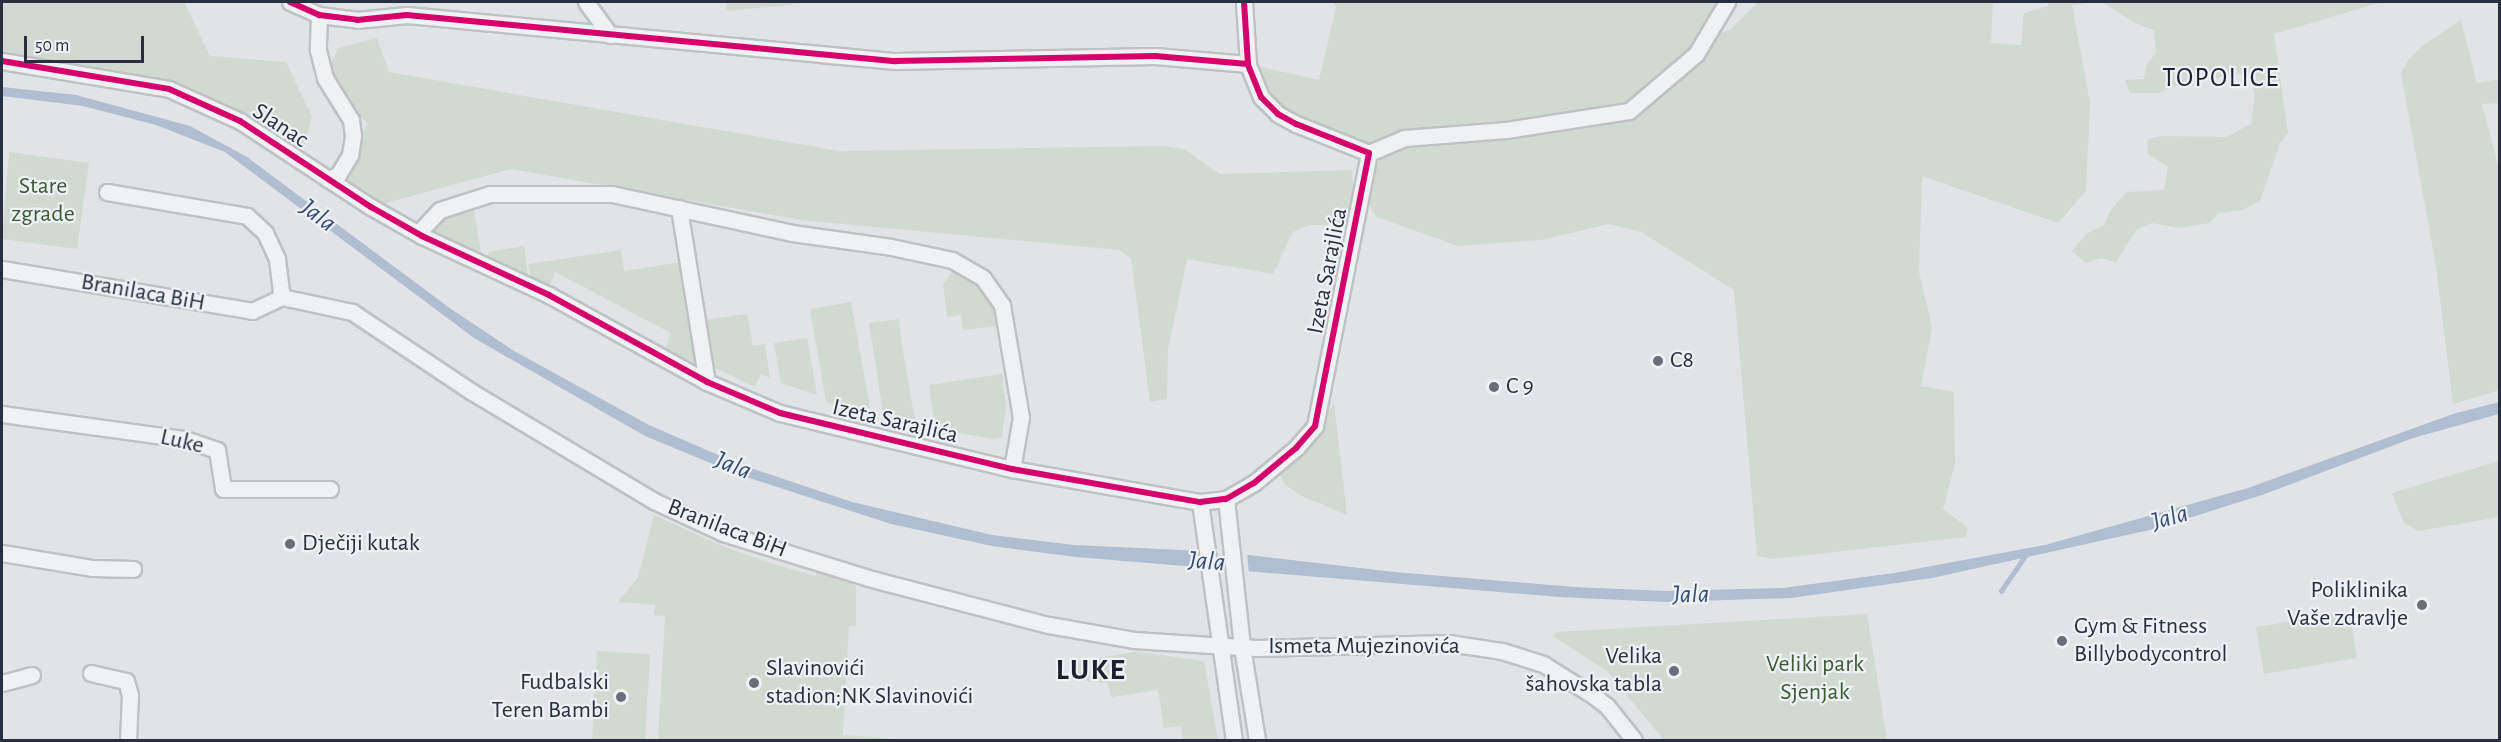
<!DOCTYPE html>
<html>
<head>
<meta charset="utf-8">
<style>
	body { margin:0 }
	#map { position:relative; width:2501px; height:742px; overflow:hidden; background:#e1e3e6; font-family:"Alegreya Sans",sans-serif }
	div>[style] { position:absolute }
	.green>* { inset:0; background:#d0dad1 }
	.water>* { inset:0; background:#afbed1 }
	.pier>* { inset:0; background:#e1e3e6 }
	.stream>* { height:4.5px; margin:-2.25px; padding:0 2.25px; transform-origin:2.25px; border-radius:2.25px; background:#afbed1 }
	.roads { filter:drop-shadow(2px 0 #bfc1c4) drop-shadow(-2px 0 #bfc1c4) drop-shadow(0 2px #bfc1c4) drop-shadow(0 -2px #bfc1c4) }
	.street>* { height:15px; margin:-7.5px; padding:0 7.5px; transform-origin:7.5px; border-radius:7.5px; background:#f0f1f2 }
	.cycleway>* { height:6px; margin:-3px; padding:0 3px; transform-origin:3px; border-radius:3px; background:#d6006c }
	.dots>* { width:16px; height:16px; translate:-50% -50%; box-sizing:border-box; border:3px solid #eef1f5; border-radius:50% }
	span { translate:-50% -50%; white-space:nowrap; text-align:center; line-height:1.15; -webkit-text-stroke:4.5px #eef1f5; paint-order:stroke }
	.street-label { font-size:24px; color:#282f3f }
	.park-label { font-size:24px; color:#3a5a35 }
	.poi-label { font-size:24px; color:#282f3f }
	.left { translate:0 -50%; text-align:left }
	.right { translate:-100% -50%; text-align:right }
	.water-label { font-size:26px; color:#324b72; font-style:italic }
	.quarter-label { font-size:27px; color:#1a202f; letter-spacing:1.5px }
	.district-label { font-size:30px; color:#1a202f; font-weight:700; letter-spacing:1.5px }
	.frame { position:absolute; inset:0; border:3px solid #282f3f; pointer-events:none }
	.scale { position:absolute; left:24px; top:36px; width:120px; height:27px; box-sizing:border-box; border:3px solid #282f3f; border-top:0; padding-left:8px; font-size:18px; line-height:21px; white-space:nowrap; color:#282f3f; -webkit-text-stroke:4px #eef1f5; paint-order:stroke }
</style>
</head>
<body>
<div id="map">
	<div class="green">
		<div style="clip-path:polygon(2px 2px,184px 2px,210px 56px,286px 62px,312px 117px,300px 159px,158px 83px,2px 52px)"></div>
		<div style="clip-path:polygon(727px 2px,792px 2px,793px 5px,726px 11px)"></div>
		<div style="clip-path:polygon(1334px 2px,1727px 2px,1705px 40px,1731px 29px,1758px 2px,1993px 2px,1991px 43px,2021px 45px,2024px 13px,2048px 6px,2048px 2px,2093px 2px,2072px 5px,2090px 103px,2086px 191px,2058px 223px,1922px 176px,1919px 272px,1932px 328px,1921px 386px,1954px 392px,1955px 464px,1943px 509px,1968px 528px,1966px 537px,1773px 559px,1757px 556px,1734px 290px,1641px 232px,1609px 224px,1541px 240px,1458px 246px,1377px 217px,1367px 203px,1370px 177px,1384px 153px,1369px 153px,1278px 114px,1248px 64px,1319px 80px,1336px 7px)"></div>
		<div style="clip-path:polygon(2102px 2px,2382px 2px,2274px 34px,2288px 133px,2280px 143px,2260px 201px,2243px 210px,2219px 213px,2209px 223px,2178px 228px,2152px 223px,2137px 229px,2116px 262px,2101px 258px,2086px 263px,2072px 251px,2087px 233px,2104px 225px,2112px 208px,2127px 192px,2164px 190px,2168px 167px,2148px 154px,2147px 139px,2162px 136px,2226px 137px,2251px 124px,2255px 93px,2246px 73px,2182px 84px,2158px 93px,2130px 93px,2125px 80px,2144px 79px,2147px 64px,2156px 53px,2154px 30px,2135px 23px)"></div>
		<div style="clip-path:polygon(2461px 20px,2477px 83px,2499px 79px,2499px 103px,2482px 104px,2500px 173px,2500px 390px,2453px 404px,2436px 266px,2401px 73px,2408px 60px,2421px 47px)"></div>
		<div style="clip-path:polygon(377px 38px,389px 72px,839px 151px,1164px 146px,1184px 149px,1220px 174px,1352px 170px,1355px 225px,1309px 225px,1293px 232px,1273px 274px,1187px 259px,1168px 349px,1167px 399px,1150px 402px,1131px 258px,1119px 250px,801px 220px,511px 169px,371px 207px,328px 179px,368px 124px,325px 78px,338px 48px)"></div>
		<div style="clip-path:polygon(9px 152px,89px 163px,77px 249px,2px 239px)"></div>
		<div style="clip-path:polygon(472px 199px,482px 258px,426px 235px,426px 226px)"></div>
		<div style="clip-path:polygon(524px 246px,528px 276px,489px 259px,488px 252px)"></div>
		<div style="clip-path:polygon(621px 250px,624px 271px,682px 262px,695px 362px,665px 350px,671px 333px,555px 272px,548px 289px,531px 280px,528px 264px)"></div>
		<div style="clip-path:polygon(954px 268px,981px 286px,994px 307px,999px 326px,963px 330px,961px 315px,947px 317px,943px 285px)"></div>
		<div style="clip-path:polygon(851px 302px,871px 414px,826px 402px,810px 309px)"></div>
		<div style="clip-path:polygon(747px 314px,753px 346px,765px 344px,770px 378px,761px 374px,755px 387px,711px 366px,704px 320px)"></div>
		<div style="clip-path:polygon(899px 319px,902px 346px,916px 426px,884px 419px,869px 323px)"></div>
		<div style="clip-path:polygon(807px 338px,817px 395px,781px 383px,774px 343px)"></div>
		<div style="clip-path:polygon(1002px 374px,1006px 407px,1002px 437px,994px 439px,935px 429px,929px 385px)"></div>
		<div style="clip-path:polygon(1334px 403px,1347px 515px,1302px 496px,1284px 484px,1280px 475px,1315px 438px)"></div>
		<div style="clip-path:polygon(2499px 461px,2499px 517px,2418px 531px,2404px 523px,2392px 493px)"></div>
		<div style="clip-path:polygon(654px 515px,727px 548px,780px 566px,816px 576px,816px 566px,848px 577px,856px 587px,856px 626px,849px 626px,843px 735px,908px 740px,658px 740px,665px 616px,654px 615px,655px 605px,618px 602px,638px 577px)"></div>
		<div style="clip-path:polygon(2349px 612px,2357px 658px,2264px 674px,2256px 627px)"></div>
		<div style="clip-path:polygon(1867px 614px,1887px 740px,1664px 740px,1607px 671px,1553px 636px,1556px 632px)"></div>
		<div style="clip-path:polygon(597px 651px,650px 654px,645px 740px,592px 740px)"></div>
		<div style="clip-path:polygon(1137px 652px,1204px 661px,1218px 740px,1183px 740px,1181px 726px,1164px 728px,1158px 690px,1112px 697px,1107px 683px,1090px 682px,1070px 672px,1077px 661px)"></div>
	</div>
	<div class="water">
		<div style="clip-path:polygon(2px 87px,76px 95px,190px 126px,247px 157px,451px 309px,514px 351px,649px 425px,739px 464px,852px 502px,992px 535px,1074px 545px,1224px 552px,1394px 572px,1574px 587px,1666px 591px,1783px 588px,1894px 573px,2045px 545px,2248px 488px,2453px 414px,2499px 402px,2499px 414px,2413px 438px,2262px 495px,2154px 529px,1932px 578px,1791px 598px,1666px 602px,1559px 597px,1076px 557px,992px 546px,891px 524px,737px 474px,645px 436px,474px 338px,225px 152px,156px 125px,83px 106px,2px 96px)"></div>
	</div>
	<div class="pier">
		<div style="clip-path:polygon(1191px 549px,1247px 552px,1249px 575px,1193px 570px)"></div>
	</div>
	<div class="stream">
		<div style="left:2001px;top:591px;width:42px;rotate:-55.6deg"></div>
	</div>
	<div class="roads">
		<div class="street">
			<div style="left:290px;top:2px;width:32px;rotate:24deg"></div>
			<div style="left:319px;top:15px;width:38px;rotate:7deg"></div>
			<div style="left:357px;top:20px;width:50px;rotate:-5.7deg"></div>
			<div style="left:407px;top:15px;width:490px;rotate:5.4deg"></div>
			<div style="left:895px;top:61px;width:260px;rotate:-1.1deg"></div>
			<div style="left:1155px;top:56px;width:93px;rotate:4.9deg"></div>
			<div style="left:586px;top:2px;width:41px;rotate:54deg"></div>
			<div style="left:319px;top:15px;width:35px;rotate:92deg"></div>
			<div style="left:318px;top:50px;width:29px;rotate:76deg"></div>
			<div style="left:325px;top:78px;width:49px;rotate:58.2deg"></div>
			<div style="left:351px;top:120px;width:16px;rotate:83deg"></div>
			<div style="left:353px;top:136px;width:19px;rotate:99deg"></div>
			<div style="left:350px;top:155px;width:23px;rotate:121deg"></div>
			<div style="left:338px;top:175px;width:11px;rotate:158deg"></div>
			<div style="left:2px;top:61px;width:169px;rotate:9.5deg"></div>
			<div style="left:169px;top:89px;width:78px;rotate:24.3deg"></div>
			<div style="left:240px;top:121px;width:157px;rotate:33.3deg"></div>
			<div style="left:371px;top:207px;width:59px;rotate:29.6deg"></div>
			<div style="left:422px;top:236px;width:140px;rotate:24.9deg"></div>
			<div style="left:549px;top:295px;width:180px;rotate:28.8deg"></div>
			<div style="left:707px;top:382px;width:79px;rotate:23deg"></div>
			<div style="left:780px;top:413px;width:239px;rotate:13.6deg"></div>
			<div style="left:1012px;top:469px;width:191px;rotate:10deg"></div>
			<div style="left:1200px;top:502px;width:26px;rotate:-7deg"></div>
			<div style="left:1226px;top:499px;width:32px;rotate:-30deg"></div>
			<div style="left:1254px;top:483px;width:55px;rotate:-39.8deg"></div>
			<div style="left:1296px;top:448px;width:29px;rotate:-49deg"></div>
			<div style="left:1315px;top:426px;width:278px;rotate:-78.8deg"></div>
			<div style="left:1369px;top:153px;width:79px;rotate:-158.3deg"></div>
			<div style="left:1296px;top:124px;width:21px;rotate:-151deg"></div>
			<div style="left:1278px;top:114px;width:24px;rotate:-135deg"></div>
			<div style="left:1261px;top:97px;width:35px;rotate:-112deg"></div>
			<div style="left:1248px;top:64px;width:62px;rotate:-93.7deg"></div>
			<div style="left:1369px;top:153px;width:39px;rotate:-23deg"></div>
			<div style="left:1405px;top:138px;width:101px;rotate:-4.5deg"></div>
			<div style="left:1506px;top:130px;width:124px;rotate:-8.8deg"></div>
			<div style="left:1629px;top:111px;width:88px;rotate:-40.4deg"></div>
			<div style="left:1696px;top:54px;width:61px;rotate:-59.2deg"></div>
			<div style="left:107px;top:192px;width:142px;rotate:9.7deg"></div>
			<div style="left:247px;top:216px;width:25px;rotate:43deg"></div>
			<div style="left:265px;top:233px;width:29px;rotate:65deg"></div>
			<div style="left:277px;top:259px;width:38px;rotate:83deg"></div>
			<div style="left:679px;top:208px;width:176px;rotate:80.9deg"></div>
			<div style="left:422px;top:236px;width:7px;rotate:-90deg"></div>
			<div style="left:422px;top:229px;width:26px;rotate:-47deg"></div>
			<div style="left:440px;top:210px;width:52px;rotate:-17.7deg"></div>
			<div style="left:490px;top:194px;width:122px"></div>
			<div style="left:612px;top:194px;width:184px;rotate:12.2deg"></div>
			<div style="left:792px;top:233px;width:100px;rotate:8deg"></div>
			<div style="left:891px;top:247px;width:62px;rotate:12deg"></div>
			<div style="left:952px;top:260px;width:36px;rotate:30deg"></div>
			<div style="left:983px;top:278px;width:33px;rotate:55deg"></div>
			<div style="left:1002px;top:305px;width:114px;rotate:80.4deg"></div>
			<div style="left:1021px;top:417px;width:53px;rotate:99.8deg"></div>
			<div style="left:2px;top:269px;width:254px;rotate:9.5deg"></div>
			<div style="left:252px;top:311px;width:33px;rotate:-25deg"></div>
			<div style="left:282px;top:297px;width:72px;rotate:12.1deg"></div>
			<div style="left:352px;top:312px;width:144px;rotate:33.7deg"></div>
			<div style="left:472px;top:392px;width:212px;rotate:30.9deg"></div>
			<div style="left:654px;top:501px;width:76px;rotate:24.9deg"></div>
			<div style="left:723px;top:533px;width:152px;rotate:17.2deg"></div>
			<div style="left:868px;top:578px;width:187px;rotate:14.6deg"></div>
			<div style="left:1049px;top:625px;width:86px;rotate:10deg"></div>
			<div style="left:1134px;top:640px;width:123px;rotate:3.7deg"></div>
			<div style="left:1257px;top:648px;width:192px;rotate:-1.5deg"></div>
			<div style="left:1449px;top:643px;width:54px;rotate:8.6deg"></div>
			<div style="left:1502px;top:651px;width:43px;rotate:17.6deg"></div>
			<div style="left:1543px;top:664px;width:60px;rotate:32.1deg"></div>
			<div style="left:1594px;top:696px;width:16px;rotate:38deg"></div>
			<div style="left:1607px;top:706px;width:43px;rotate:51.5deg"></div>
			<div style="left:2px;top:414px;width:185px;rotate:7.8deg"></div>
			<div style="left:185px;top:439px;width:34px;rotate:19deg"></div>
			<div style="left:217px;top:450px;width:39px;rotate:81deg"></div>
			<div style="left:223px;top:489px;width:107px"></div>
			<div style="left:1226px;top:499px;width:149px;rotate:83.8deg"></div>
			<div style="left:1242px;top:647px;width:94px;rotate:80.8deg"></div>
			<div style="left:1200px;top:502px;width:240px;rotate:81.9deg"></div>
			<div style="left:2px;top:553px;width:92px;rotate:9.4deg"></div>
			<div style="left:93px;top:568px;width:40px;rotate:1.4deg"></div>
			<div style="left:91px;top:673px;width:36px;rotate:13deg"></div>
			<div style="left:126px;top:681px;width:15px;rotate:74deg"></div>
			<div style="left:130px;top:695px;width:45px;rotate:92.5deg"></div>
			<div style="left:2px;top:683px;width:31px;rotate:-15deg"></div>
		</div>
	</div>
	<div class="cycleway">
		<div style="left:290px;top:2px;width:32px;rotate:24deg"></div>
		<div style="left:319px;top:15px;width:38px;rotate:7deg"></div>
		<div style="left:357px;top:20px;width:50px;rotate:-5.7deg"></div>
		<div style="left:407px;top:15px;width:490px;rotate:5.4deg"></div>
		<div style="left:895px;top:61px;width:260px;rotate:-1.1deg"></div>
		<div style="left:1155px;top:56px;width:93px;rotate:4.9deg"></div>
		<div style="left:2px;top:61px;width:169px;rotate:9.5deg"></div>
		<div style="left:169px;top:89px;width:78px;rotate:24.3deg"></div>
		<div style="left:240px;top:121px;width:157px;rotate:33.3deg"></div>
		<div style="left:371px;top:207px;width:59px;rotate:29.6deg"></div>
		<div style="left:422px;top:236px;width:140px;rotate:24.9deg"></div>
		<div style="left:549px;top:295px;width:180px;rotate:28.8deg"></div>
		<div style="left:707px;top:382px;width:79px;rotate:23deg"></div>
		<div style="left:780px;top:413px;width:239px;rotate:13.6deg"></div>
		<div style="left:1012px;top:469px;width:191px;rotate:10deg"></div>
		<div style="left:1200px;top:502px;width:26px;rotate:-7deg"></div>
		<div style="left:1226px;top:499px;width:32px;rotate:-30deg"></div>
		<div style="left:1254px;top:483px;width:55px;rotate:-39.8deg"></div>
		<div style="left:1296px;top:448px;width:29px;rotate:-49deg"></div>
		<div style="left:1315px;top:426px;width:278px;rotate:-78.8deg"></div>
		<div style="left:1369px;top:153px;width:79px;rotate:-158.3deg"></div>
		<div style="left:1296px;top:124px;width:21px;rotate:-151deg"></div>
		<div style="left:1278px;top:114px;width:24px;rotate:-135deg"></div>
		<div style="left:1261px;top:97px;width:35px;rotate:-112deg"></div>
		<div style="left:1248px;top:64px;width:62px;rotate:-93.7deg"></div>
	</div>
	<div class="dots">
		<div style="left:1658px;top:361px;background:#696e79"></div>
		<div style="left:1494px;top:387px;background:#696e79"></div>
		<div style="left:290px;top:544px;background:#696e79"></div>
		<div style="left:2422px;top:605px;background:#696e79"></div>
		<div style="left:2062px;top:641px;background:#696e79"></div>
		<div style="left:1674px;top:671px;background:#696e79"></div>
		<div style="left:754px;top:683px;background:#696e79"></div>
		<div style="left:621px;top:697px;background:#696e79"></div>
	</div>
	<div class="street-label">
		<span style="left:280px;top:126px;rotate:33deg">Slanac</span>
		<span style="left:1328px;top:271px;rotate:-79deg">Izeta Sarajlića</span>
		<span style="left:143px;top:293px;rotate:10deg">Branilaca BiH</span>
		<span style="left:895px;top:422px;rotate:13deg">Izeta Sarajlića</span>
		<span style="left:182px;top:442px;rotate:13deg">Luke</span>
		<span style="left:727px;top:529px;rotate:21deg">Branilaca BiH</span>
		<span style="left:1364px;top:647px">Ismeta Mujezinovića</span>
	</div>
	<div class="park-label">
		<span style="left:43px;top:201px">Stare<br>zgrade</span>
		<span style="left:1815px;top:679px">Veliki park<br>Sjenjak</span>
	</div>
	<div class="poi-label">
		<span class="left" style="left:1670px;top:361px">C8</span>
		<span class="left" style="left:1506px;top:387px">C 9</span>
		<span class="left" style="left:302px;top:544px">Dječiji kutak</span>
		<span class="right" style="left:2408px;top:605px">Poliklinika<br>Vaše zdravlje</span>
		<span class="left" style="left:2074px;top:641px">Gym &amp; Fitness<br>Billybodycontrol</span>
		<span class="right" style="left:1662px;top:671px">Velika<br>šahovska tabla</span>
		<span class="left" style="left:766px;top:683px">Slavinovići<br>stadion;NK Slavinovići</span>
		<span class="right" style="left:609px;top:697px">Fudbalski<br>Teren Bambi</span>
	</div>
	<div class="water-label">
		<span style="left:318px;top:216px;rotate:37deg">Jala</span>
		<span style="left:733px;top:466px;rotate:22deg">Jala</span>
		<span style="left:2170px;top:518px;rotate:-16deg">Jala</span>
		<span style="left:1207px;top:562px;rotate:5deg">Jala</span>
		<span style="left:1691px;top:595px;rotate:-1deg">Jala</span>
	</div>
	<div class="quarter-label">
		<span style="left:2221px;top:78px">TOPOLICE</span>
	</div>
	<div class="district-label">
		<span style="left:1091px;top:670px">LUKE</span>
	</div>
	<div class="frame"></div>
	<div class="scale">50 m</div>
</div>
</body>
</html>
